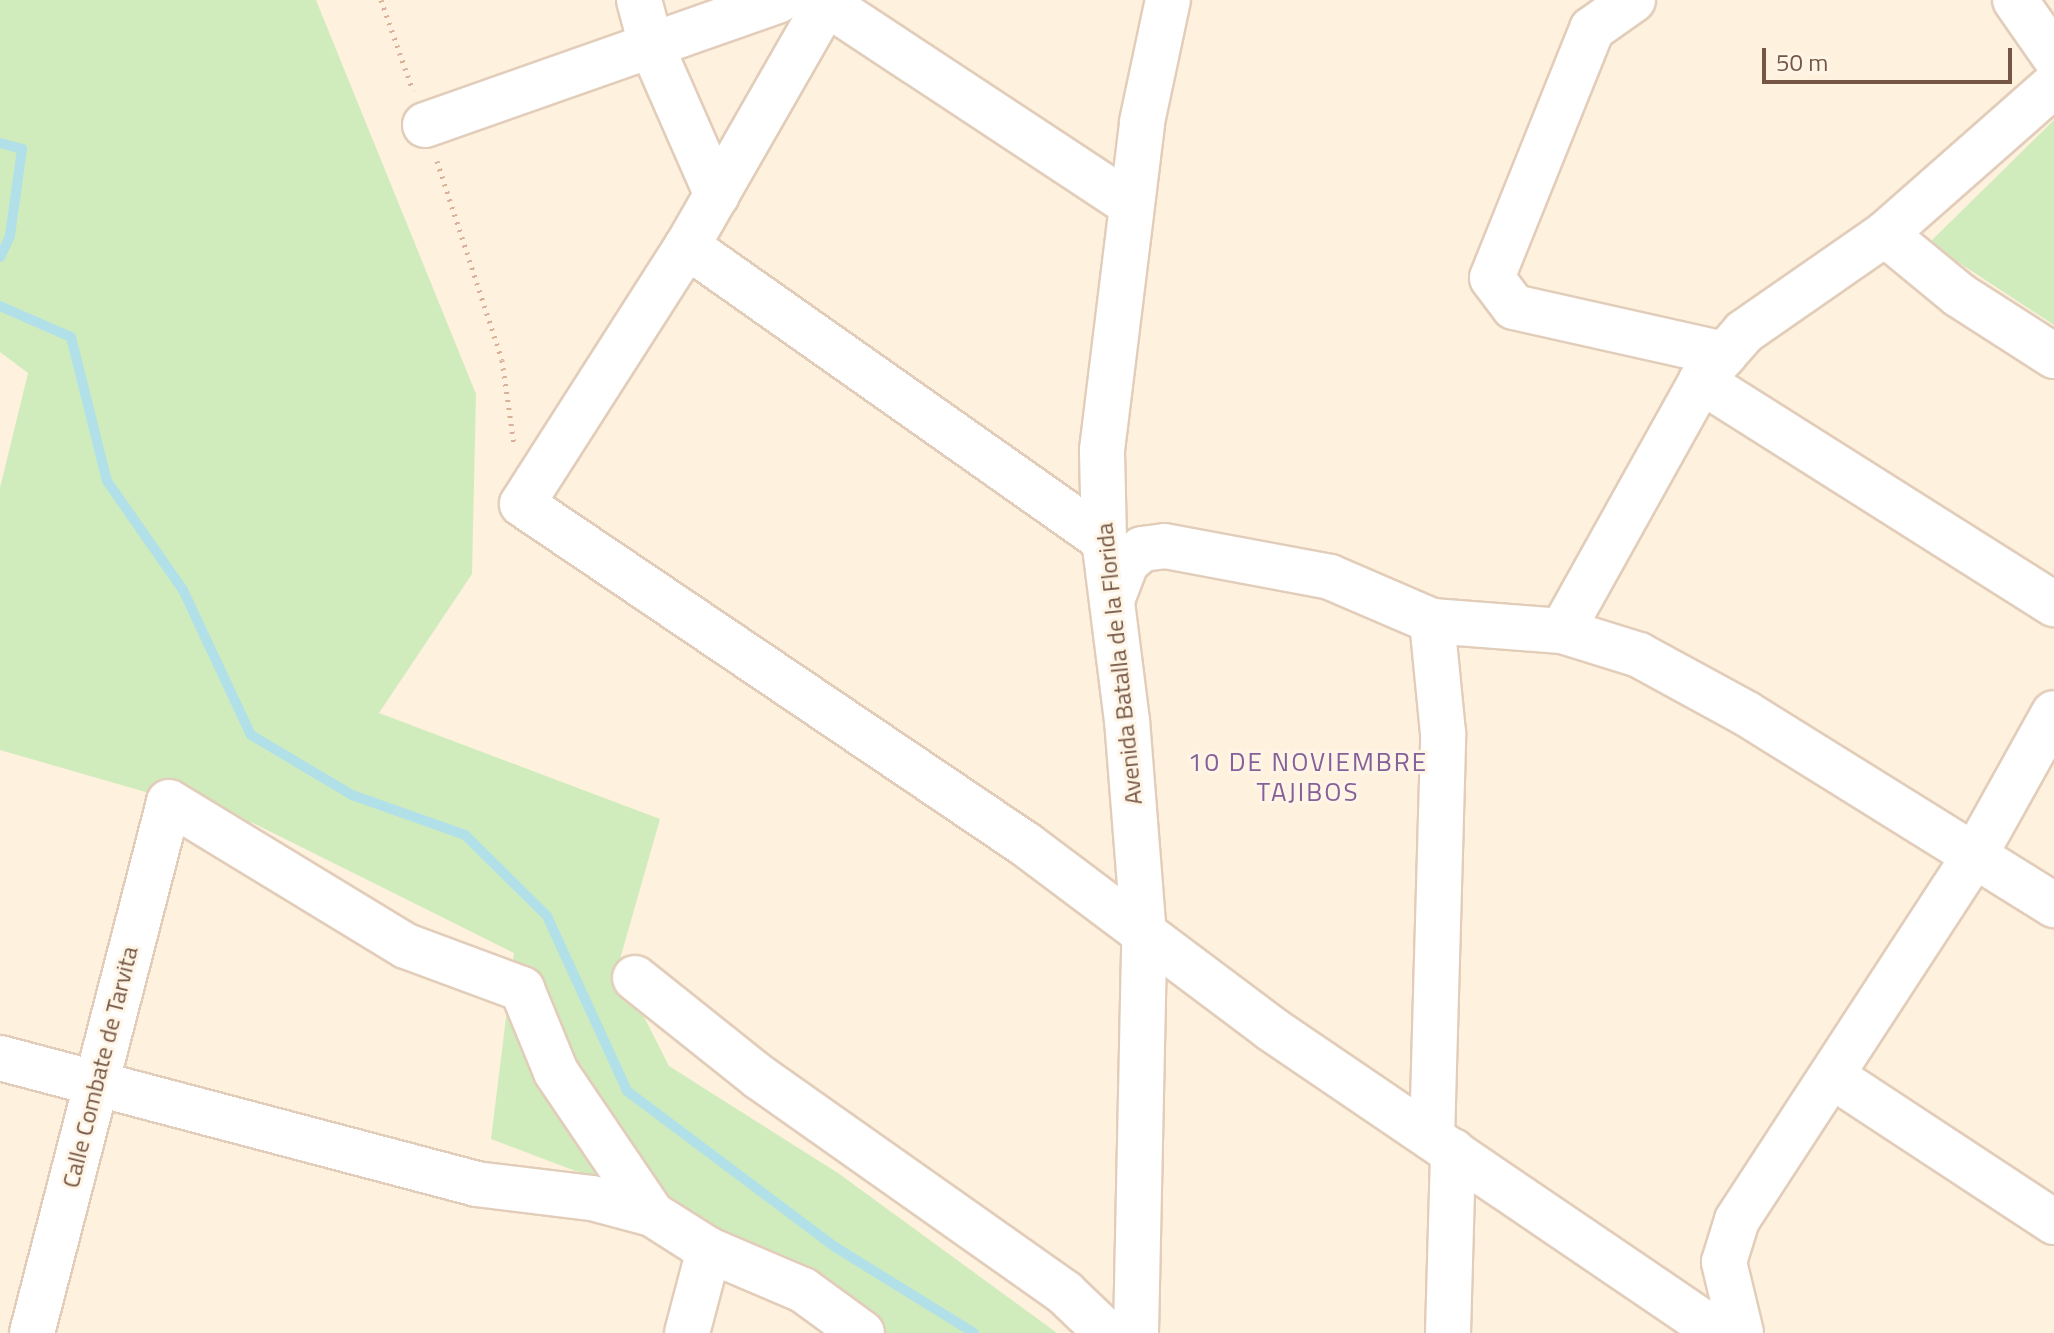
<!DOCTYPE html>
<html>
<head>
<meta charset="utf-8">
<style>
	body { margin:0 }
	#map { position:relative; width:2054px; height:1333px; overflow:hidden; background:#fef1de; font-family:"Titillium Web",sans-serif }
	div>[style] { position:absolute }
	.green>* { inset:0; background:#d0ecbd }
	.stream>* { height:10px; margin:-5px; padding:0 5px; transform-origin:5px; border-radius:5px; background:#b2e0e8 }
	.path>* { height:5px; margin-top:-2.5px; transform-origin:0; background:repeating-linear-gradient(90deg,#d9b198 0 2px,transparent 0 8px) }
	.roads { filter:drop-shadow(2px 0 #e2cdba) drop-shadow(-2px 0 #e2cdba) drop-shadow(0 2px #e2cdba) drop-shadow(0 -2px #e2cdba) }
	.minor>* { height:44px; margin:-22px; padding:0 22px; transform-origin:22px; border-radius:22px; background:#fff }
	span { translate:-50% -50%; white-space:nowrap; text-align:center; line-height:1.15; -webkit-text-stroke:6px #fff5e6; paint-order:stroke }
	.street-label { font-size:24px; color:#755645 }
	.neighbourhood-label { font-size:26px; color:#866099; letter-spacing:2px }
	.scale { position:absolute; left:1762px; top:48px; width:250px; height:36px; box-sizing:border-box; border:4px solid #755645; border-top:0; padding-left:10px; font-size:24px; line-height:28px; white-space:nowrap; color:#755645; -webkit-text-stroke:6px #fff5e6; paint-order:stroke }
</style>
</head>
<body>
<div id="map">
	<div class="green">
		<div style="clip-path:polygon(0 0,316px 0,476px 394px,472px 574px,379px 713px,660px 819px,618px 966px,669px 1066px,838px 1173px,1057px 1333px,885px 1333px,695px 1216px,491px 1139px,514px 953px,253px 823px,0 750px,0 488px,28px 373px,0 352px)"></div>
		<div style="clip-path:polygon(2054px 120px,2054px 325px,1929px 243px)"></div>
	</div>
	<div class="stream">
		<div style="left:0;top:143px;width:23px;rotate:15deg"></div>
		<div style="left:22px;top:149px;width:88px;rotate:97.9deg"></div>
		<div style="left:10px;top:236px;width:23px;rotate:115deg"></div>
		<div style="left:0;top:306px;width:77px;rotate:23.6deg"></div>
		<div style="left:71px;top:337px;width:148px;rotate:76deg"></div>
		<div style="left:107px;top:481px;width:133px;rotate:55.1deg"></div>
		<div style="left:183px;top:590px;width:160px;rotate:64.9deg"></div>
		<div style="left:251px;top:735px;width:117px;rotate:30.7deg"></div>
		<div style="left:352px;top:795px;width:120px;rotate:19.5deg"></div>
		<div style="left:465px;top:835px;width:115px;rotate:44.6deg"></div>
		<div style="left:547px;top:916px;width:192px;rotate:65.4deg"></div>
		<div style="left:627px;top:1091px;width:260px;rotate:36.9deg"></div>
		<div style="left:835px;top:1247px;width:163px;rotate:31.7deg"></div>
	</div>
	<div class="path">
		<div style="left:381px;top:0;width:96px;rotate:70.6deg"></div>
		<div style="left:437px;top:161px;width:209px;rotate:71.9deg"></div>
		<div style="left:502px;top:360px;width:85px;rotate:81.9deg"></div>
	</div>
	<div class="roads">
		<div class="minor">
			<div style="left:639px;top:0;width:47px;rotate:75.1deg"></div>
			<div style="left:651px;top:45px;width:164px;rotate:66.3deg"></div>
			<div style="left:821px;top:0;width:372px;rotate:33.4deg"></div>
			<div style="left:828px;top:0;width:284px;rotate:119.8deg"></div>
			<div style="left:687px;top:246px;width:306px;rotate:122.6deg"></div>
			<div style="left:522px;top:504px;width:611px;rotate:34.05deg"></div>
			<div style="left:1028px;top:846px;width:303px;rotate:36.9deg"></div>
			<div style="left:1270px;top:1028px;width:543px;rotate:34.19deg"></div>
			<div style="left:1633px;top:0;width:50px;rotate:144.7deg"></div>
			<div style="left:1592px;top:29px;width:268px;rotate:111.9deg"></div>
			<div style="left:1492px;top:278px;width:36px;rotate:53deg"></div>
			<div style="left:1514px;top:307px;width:216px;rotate:12.6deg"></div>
			<div style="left:2015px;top:0;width:68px;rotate:55.1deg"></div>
			<div style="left:425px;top:125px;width:375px;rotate:-19.4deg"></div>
			<div style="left:1885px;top:234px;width:96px;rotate:39.5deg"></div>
			<div style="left:1959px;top:295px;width:113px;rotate:32.7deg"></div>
			<div style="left:687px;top:246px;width:510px;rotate:35.19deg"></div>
			<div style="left:1701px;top:381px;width:418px;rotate:32.3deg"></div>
			<div style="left:1112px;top:600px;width:40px;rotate:-69deg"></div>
			<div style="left:1126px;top:563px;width:21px;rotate:-41deg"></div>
			<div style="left:1142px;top:549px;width:23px;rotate:-7deg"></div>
			<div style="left:1165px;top:546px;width:168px;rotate:10.6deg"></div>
			<div style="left:1330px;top:577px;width:111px;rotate:23.3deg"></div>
			<div style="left:1432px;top:621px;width:130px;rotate:4.4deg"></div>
			<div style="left:1562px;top:631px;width:81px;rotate:17.3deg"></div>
			<div style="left:1639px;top:655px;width:123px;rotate:28.6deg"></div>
			<div style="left:1747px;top:714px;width:362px;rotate:31.9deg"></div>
			<div style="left:1562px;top:631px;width:286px;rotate:-60.9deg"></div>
			<div style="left:1701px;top:381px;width:65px;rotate:-48.7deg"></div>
			<div style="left:1744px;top:332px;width:172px;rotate:-34.8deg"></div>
			<div style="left:1885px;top:234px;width:225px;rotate:-41.4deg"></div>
			<div style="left:635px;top:978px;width:159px;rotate:38.6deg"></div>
			<div style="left:759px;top:1077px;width:375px;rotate:35.2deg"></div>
			<div style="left:1065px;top:1293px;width:58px;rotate:43.6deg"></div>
			<div style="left:0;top:1058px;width:492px;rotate:14.8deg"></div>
			<div style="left:476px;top:1184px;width:117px;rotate:6.9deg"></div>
			<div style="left:592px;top:1198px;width:62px;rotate:14.9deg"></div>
			<div style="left:652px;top:1214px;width:67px;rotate:32.3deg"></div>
			<div style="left:709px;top:1250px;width:102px;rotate:23.1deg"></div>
			<div style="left:803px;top:1290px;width:73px;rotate:36.1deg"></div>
			<div style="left:1832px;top:1076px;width:266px;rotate:33.3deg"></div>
			<div style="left:1432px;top:1138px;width:405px;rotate:-88.4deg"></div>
			<div style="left:1443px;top:733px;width:113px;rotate:-95.6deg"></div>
			<div style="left:32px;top:1333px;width:548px;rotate:-75.53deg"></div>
			<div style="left:169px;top:802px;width:277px;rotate:31.3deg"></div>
			<div style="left:406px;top:946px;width:124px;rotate:20.3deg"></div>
			<div style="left:522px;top:989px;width:90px;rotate:67.7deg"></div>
			<div style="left:556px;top:1072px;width:171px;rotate:55.9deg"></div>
			<div style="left:687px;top:1333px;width:86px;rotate:-75.2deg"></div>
			<div style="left:1136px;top:1333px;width:397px;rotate:-88.8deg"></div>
			<div style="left:1144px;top:936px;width:216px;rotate:-94.5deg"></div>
			<div style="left:1127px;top:721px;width:182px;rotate:-97.2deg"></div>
			<div style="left:1104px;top:540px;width:90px;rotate:-91.3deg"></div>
			<div style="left:1102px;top:450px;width:330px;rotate:-83deg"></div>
			<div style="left:1142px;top:122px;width:125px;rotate:-78deg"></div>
			<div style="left:1448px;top:1333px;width:182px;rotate:-88.4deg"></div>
			<div style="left:1741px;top:1333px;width:73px;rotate:-103.5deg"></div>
			<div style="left:1724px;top:1262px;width:44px;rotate:-72.8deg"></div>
			<div style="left:1737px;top:1220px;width:438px;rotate:-56.9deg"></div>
			<div style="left:1976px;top:853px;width:160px;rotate:-60.9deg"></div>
		</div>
	</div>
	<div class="street-label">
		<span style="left:1119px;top:664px;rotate:-96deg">Avenida Batalla de la Florida</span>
		<span style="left:100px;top:1067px;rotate:-76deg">Calle Combate de Tarvita</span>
	</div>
	<div class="neighbourhood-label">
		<span style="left:1308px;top:777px">10 DE NOVIEMBRE<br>TAJIBOS</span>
	</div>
	<div class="scale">50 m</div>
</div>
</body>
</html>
